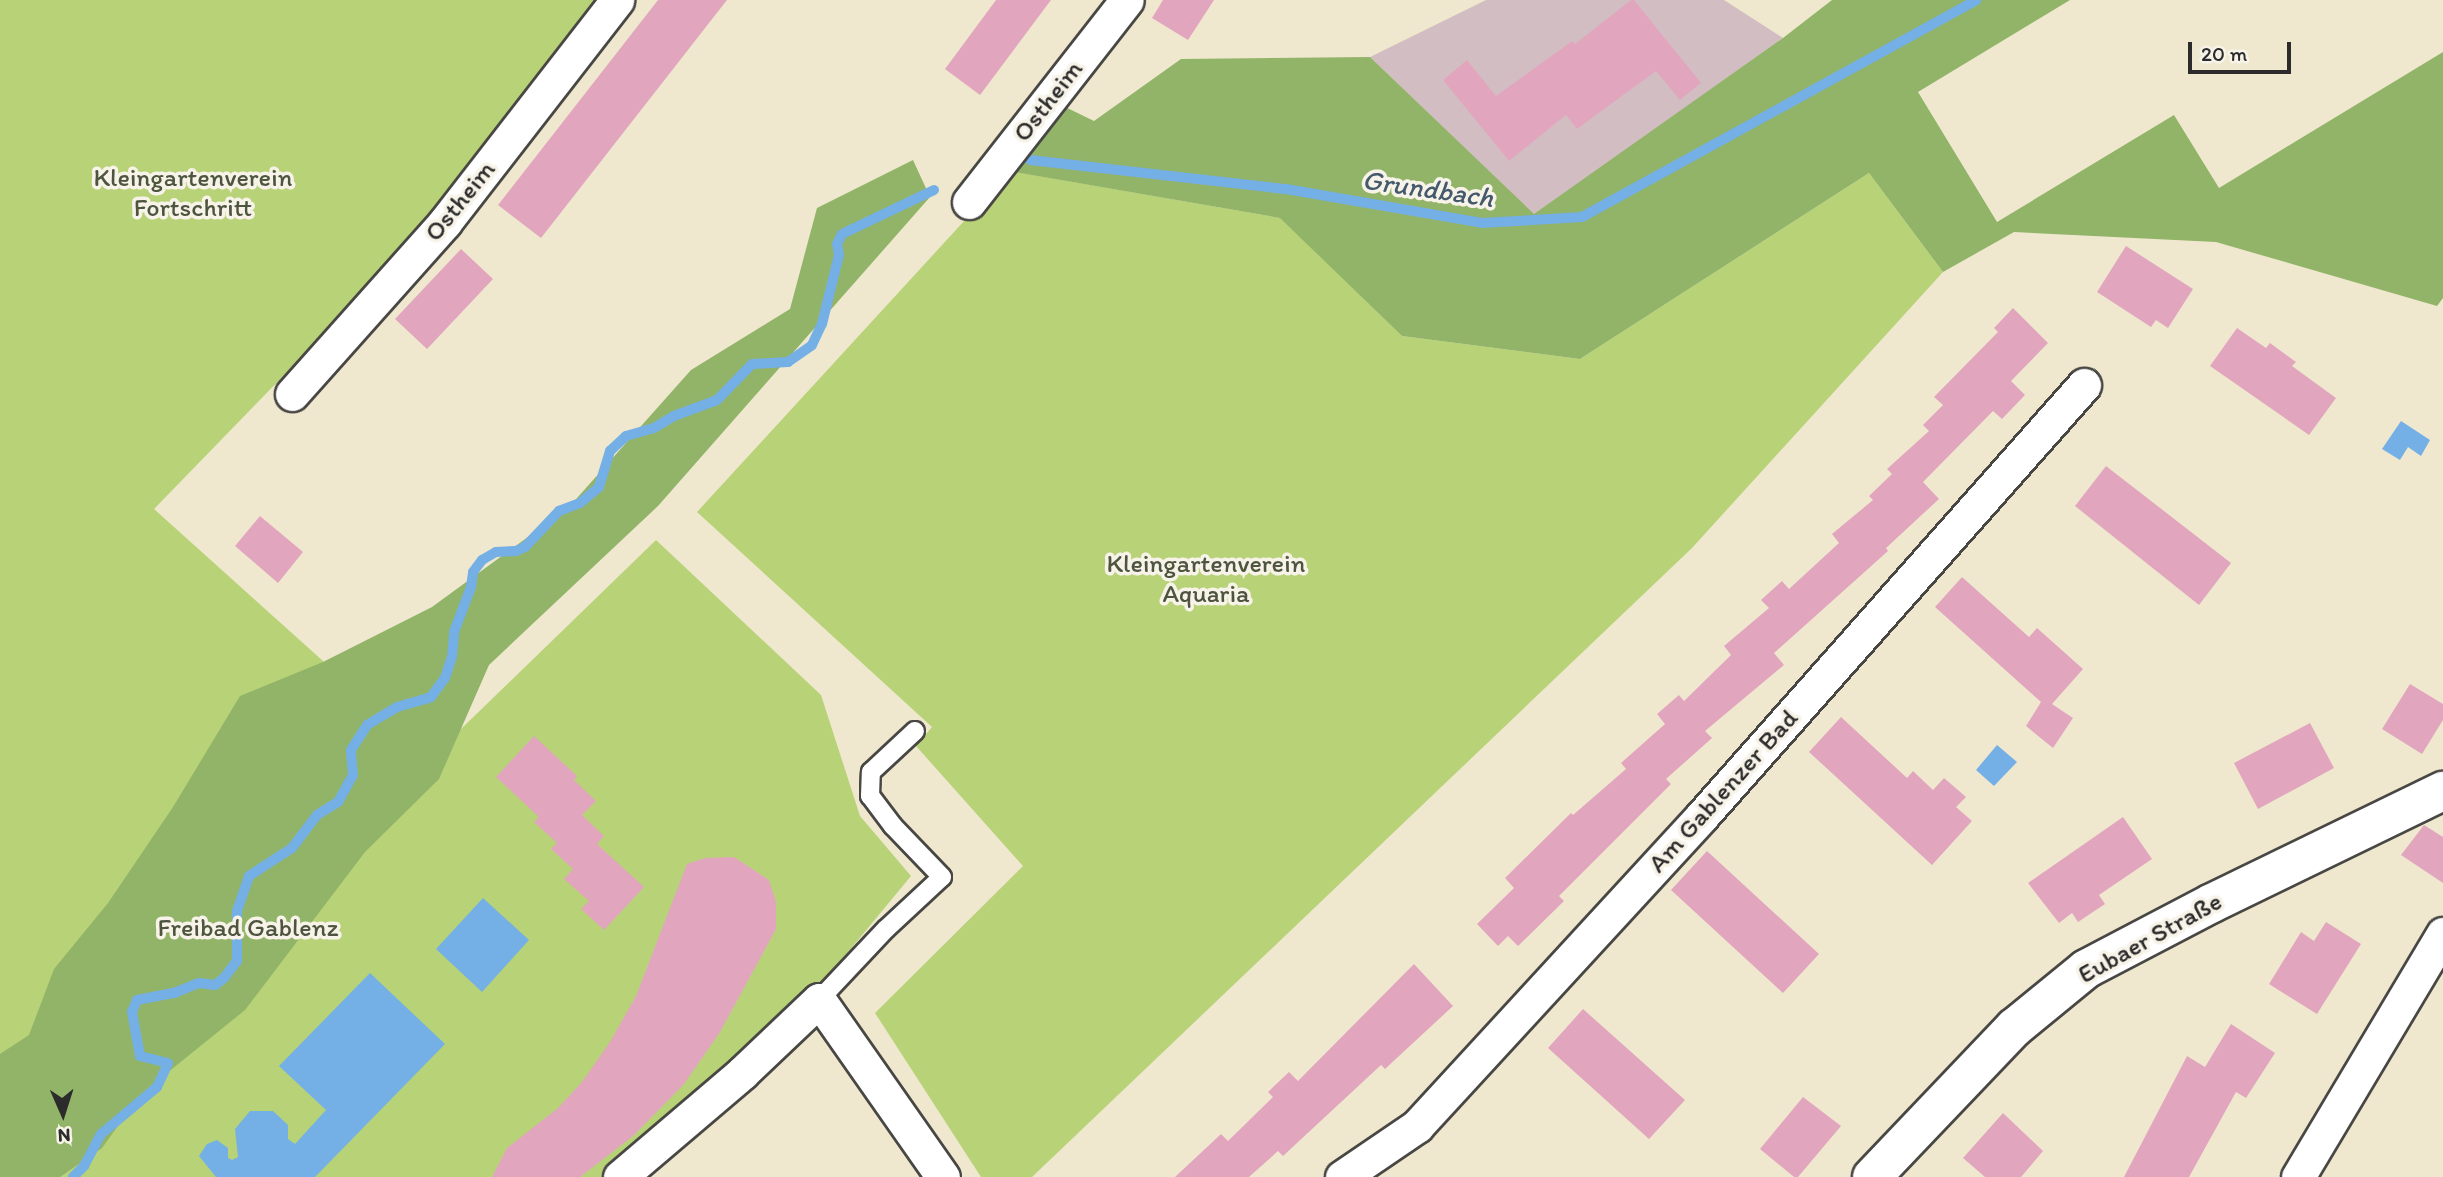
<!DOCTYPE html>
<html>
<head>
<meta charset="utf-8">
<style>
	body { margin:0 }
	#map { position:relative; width:2443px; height:1177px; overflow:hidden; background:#efe8cf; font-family:Itim,sans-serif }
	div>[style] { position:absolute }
	.industrial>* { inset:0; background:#d2bec2 }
	.green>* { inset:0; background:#b8d278 }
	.forest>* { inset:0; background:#92b468 }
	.water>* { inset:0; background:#74afe5 }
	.stream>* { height:10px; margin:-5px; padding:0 5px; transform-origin:5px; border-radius:5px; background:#74afe5 }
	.building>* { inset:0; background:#e1a6be }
	.roads { filter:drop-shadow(2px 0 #484744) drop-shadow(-2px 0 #484744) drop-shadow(0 2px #484744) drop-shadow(0 -2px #484744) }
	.service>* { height:18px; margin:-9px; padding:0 9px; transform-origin:9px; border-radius:9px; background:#fff }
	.minor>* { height:33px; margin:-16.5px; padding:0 16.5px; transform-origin:16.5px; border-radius:16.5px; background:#fff }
	.tertiary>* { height:38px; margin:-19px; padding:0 19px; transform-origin:19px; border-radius:19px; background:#fff }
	span { translate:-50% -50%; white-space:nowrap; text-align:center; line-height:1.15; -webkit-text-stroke:7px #f7f3e8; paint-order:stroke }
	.street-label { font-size:26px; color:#2b2b2b }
	.park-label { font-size:26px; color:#4e553e }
	.water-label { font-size:28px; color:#45596c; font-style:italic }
	.north { position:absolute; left:28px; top:1079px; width:70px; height:70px; -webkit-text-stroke:5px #f7f3e8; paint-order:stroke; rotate:177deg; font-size:19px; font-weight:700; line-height:28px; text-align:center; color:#2b2b2b }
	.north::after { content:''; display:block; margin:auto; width:24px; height:32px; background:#2b2b2b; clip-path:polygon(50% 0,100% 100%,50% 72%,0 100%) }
	.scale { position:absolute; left:2188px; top:42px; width:103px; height:32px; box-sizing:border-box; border:4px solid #2b2b2b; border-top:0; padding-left:9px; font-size:21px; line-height:24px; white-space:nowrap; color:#2b2b2b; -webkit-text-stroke:5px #f7f3e8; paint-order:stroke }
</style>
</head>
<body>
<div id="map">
	<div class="industrial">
		<div style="clip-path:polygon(1486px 0,1724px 0,1783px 38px,1534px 215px,1370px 57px)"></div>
	</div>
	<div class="green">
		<div style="clip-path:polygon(0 0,607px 0,395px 261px,154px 509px,431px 758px,656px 540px,821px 695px,860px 816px,911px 876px,815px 992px,609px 1177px,0 1177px)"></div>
		<div style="clip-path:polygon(1010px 171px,1281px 218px,1402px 336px,1580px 359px,1869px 173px,1943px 272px,1692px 548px,1032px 1177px,981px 1177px,875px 1013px,1023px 866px,916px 746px,932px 727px,697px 512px)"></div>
	</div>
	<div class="forest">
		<div style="clip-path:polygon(1832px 0,2070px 0,1918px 92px,1997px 222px,2174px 115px,2219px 188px,2443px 52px,2443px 298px,2437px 306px,2216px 242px,2014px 232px,1943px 272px,1869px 173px,1580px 359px,1402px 336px,1280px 218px,997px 169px,1055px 102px,1094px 121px,1181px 59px,1370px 57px,1534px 214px,1783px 38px)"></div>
		<div style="clip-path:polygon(913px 160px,930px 197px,658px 506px,489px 665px,439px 779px,365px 852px,245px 1010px,141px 1094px,102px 1148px,60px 1177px,0 1177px,0 1054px,29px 1035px,54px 969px,108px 903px,173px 807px,240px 696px,323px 662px,432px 607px,569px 507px,691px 370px,790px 309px,817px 208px)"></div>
	</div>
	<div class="water">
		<div style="clip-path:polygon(2401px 421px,2430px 440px,2421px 456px,2408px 447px,2400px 460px,2382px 449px)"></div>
		<div style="clip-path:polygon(1997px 745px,2017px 762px,1994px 786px,1976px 770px)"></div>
		<div style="clip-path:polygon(483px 898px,529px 940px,482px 992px,436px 949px)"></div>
		<div style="clip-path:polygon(370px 973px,445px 1044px,315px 1177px,216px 1177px,199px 1156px,207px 1144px,217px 1140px,228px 1148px,228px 1158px,232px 1160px,238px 1157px,235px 1129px,250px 1111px,273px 1111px,288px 1125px,288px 1139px,295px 1144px,326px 1110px,279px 1066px)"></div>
	</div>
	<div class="stream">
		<div style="left:1030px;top:160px;width:258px;rotate:6.5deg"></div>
		<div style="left:1286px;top:189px;width:199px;rotate:9.8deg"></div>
		<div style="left:1482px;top:223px;width:100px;rotate:-3.4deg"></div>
		<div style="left:1582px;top:217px;width:450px;rotate:-28.8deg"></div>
		<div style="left:73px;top:1177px;width:16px;rotate:-45deg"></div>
		<div style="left:84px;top:1166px;width:36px;rotate:-62deg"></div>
		<div style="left:101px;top:1134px;width:73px;rotate:-40deg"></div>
		<div style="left:157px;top:1087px;width:26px;rotate:-65deg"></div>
		<div style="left:168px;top:1063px;width:29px;rotate:-166deg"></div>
		<div style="left:140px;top:1056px;width:45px;rotate:-100.3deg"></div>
		<div style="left:132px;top:1012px;width:13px;rotate:-67deg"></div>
		<div style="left:137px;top:1000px;width:38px;rotate:-11deg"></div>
		<div style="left:174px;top:993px;width:27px;rotate:-22deg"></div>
		<div style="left:199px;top:983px;width:16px;rotate:7deg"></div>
		<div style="left:215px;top:985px;width:11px;rotate:-38deg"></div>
		<div style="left:224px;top:978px;width:21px;rotate:-53deg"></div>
		<div style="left:237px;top:961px;width:50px;rotate:-90deg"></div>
		<div style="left:237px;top:911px;width:37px;rotate:-71deg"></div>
		<div style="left:249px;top:876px;width:51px;rotate:-33.1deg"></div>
		<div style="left:292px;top:848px;width:41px;rotate:-52.9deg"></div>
		<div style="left:317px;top:815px;width:25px;rotate:-32deg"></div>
		<div style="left:338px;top:802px;width:31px;rotate:-61deg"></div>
		<div style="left:353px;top:775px;width:25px;rotate:-95deg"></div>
		<div style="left:351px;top:750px;width:30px;rotate:-57deg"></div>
		<div style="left:367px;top:725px;width:35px;rotate:-31deg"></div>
		<div style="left:397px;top:707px;width:35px;rotate:-16deg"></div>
		<div style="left:431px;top:697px;width:24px;rotate:-54deg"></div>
		<div style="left:445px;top:678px;width:22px;rotate:-72deg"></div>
		<div style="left:452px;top:657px;width:25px;rotate:-85deg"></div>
		<div style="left:454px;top:632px;width:48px;rotate:-69.3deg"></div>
		<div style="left:471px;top:587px;width:15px;rotate:-82deg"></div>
		<div style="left:473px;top:572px;width:15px;rotate:-53deg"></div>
		<div style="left:482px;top:560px;width:16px;rotate:-30deg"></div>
		<div style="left:496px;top:552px;width:20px;rotate:-3deg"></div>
		<div style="left:516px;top:551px;width:10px;rotate:-24deg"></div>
		<div style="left:525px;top:547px;width:50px;rotate:-46.6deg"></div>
		<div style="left:559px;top:511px;width:22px;rotate:-21deg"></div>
		<div style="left:580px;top:503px;width:25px;rotate:-40deg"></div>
		<div style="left:599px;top:487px;width:38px;rotate:-73deg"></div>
		<div style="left:610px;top:451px;width:22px;rotate:-43deg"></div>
		<div style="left:626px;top:436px;width:29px;rotate:-16deg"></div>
		<div style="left:654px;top:428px;width:23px;rotate:-31deg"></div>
		<div style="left:674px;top:416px;width:46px;rotate:-20.4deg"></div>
		<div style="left:717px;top:400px;width:50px;rotate:-45.8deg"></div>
		<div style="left:752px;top:364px;width:36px;rotate:-3deg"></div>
		<div style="left:788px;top:362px;width:29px;rotate:-35deg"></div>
		<div style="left:812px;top:345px;width:23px;rotate:-65deg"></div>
		<div style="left:822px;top:324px;width:71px;rotate:-76.2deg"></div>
		<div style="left:839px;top:255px;width:11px;rotate:-100deg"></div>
		<div style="left:837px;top:244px;width:11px;rotate:-63deg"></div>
		<div style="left:842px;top:234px;width:102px;rotate:-25.6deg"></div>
	</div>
	<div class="building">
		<div style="clip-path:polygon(658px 0,727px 0,541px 238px,498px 205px)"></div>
		<div style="clip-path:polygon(996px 0,1051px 0,980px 95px,945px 69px)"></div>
		<div style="clip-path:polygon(1163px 0,1214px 0,1188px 40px,1152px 18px)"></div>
		<div style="clip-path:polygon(1631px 0,1634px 0,1701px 83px,1680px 100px,1656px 71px,1577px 129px,1566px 115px,1509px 161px,1443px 80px,1467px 60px,1496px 96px,1572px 41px,1575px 44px)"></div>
		<div style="clip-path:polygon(2126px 246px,2193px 289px,2168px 328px,2156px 320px,2151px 327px,2097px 292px)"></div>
		<div style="clip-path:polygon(461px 249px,493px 279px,427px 349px,395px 319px)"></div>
		<div style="clip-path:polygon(2013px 308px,2048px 343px,2011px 381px,2025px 395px,2002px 419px,1993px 411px,1923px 482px,1939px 499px,1886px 548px,1888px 551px,1774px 653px,1784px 665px,1705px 731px,1712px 738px,1666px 779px,1671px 784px,1559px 896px,1564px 901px,1518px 946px,1508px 936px,1498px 946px,1477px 924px,1514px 888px,1505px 878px,1571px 813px,1573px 815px,1626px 769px,1621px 763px,1665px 724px,1657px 714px,1679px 695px,1684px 701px,1731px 655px,1724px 646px,1769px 608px,1761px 600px,1782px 581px,1789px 589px,1839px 543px,1832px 534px,1873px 500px,1869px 496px,1892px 474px,1887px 469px,1929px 431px,1923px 425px,1943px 405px,1934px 397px,1998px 332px,1994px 328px)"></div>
		<div style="clip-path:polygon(2237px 328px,2266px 348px,2270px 343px,2296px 362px,2292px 366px,2336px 398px,2309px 435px,2210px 366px)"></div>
		<div style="clip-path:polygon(2106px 466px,2231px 563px,2199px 605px,2075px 506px)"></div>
		<div style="clip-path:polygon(260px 516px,303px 552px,278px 583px,235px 546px)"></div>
		<div style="clip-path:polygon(1962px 577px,2029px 637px,2037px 628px,2083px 669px,2052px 704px,2073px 718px,2053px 748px,2026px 726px,2041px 702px,1935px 607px)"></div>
		<div style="clip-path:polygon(2410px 684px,2443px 704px,2443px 720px,2422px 754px,2382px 729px)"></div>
		<div style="clip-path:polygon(1841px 717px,1907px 778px,1913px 771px,1933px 790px,1944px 778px,1966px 797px,1956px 807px,1972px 821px,1932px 865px,1809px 752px)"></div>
		<div style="clip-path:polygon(2310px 723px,2334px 768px,2258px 809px,2234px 763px)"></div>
		<div style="clip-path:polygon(534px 736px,577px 776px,574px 780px,596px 801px,582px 815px,604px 836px,597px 844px,644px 887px,604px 930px,581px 909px,589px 901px,564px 879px,573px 869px,551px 849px,557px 843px,534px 822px,539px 817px,496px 777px)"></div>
		<div style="clip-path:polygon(2123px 817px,2152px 859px,2099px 895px,2105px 904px,2078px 922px,2072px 913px,2059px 923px,2028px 883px)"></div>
		<div style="clip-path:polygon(2424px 825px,2443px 837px,2443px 883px,2401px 855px)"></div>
		<div style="clip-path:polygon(1707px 851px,1819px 954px,1783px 993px,1671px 890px)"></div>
		<div style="clip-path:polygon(734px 857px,769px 880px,776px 902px,776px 929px,720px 1032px,684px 1084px,633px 1136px,580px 1177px,492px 1177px,507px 1148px,558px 1108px,582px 1082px,610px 1042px,636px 996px,687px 864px,705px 858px)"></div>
		<div style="clip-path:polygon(2326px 922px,2361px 944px,2317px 1014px,2269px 984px,2301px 932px,2314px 941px)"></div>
		<div style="clip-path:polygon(1414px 964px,1453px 1006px,1385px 1069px,1381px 1065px,1283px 1156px,1278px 1151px,1249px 1177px,1175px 1177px,1221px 1134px,1228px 1141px,1273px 1097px,1268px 1092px,1289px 1072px,1298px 1081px)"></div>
		<div style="clip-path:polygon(1583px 1009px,1685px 1100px,1649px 1139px,1548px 1048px)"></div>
		<div style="clip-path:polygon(2231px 1024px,2275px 1053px,2246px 1098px,2236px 1092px,2189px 1177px,2124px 1177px,2187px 1056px,2205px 1067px)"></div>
		<div style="clip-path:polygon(1803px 1097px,1841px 1126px,1798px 1177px,1794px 1177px,1760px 1149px)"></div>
		<div style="clip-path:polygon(2003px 1113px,2043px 1151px,2021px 1177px,1985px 1177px,1963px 1158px)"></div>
	</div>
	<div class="roads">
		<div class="service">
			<div style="left:819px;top:1000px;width:98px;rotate:-46.7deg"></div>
			<div style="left:886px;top:929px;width:76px;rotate:-42.9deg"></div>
			<div style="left:942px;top:877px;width:71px;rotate:-133.9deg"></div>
			<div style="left:893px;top:826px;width:38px;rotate:-127deg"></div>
			<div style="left:870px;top:796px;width:24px;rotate:-88deg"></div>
			<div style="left:871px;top:772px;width:60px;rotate:-43deg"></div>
		</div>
		<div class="minor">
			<div style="left:969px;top:202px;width:256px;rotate:-52deg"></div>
			<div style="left:292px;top:394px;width:230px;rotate:-48.3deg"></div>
			<div style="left:445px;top:222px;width:281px;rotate:-52.2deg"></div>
			<div style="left:620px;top:1177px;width:160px;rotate:-40.4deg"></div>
			<div style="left:742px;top:1073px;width:106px;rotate:-43.5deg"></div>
			<div style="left:819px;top:1000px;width:216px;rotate:55deg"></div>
			<div style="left:1342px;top:1177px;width:91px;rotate:-34.2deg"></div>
			<div style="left:1417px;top:1126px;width:421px;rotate:-47.4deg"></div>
			<div style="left:1702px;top:816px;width:576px;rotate:-48.45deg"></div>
			<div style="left:2298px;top:1177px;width:283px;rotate:-59.2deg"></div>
		</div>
		<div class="tertiary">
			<div style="left:1872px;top:1177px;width:206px;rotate:-46.4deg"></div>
			<div style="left:2014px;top:1028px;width:93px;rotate:-39.3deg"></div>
			<div style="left:2086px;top:969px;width:142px;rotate:-27.6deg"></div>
			<div style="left:2212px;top:903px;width:257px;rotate:-25.9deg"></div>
		</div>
	</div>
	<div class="street-label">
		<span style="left:1048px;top:101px;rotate:-52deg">Ostheim</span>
		<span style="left:460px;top:201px;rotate:-51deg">Ostheim</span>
		<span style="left:1723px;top:791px;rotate:-48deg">Am Gablenzer Bad</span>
		<span style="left:2150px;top:938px;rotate:-29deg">Eubaer Straße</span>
	</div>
	<div class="park-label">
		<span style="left:193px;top:193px">Kleingartenverein<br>Fortschritt</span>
		<span style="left:1206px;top:579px">Kleingartenverein<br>Aquaria</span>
		<span style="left:248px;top:928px">Freibad Gablenz</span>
	</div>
	<div class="water-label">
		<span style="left:1428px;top:188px;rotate:8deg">Grundbach</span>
	</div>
	<div class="north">N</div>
	<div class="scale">20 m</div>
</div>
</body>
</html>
